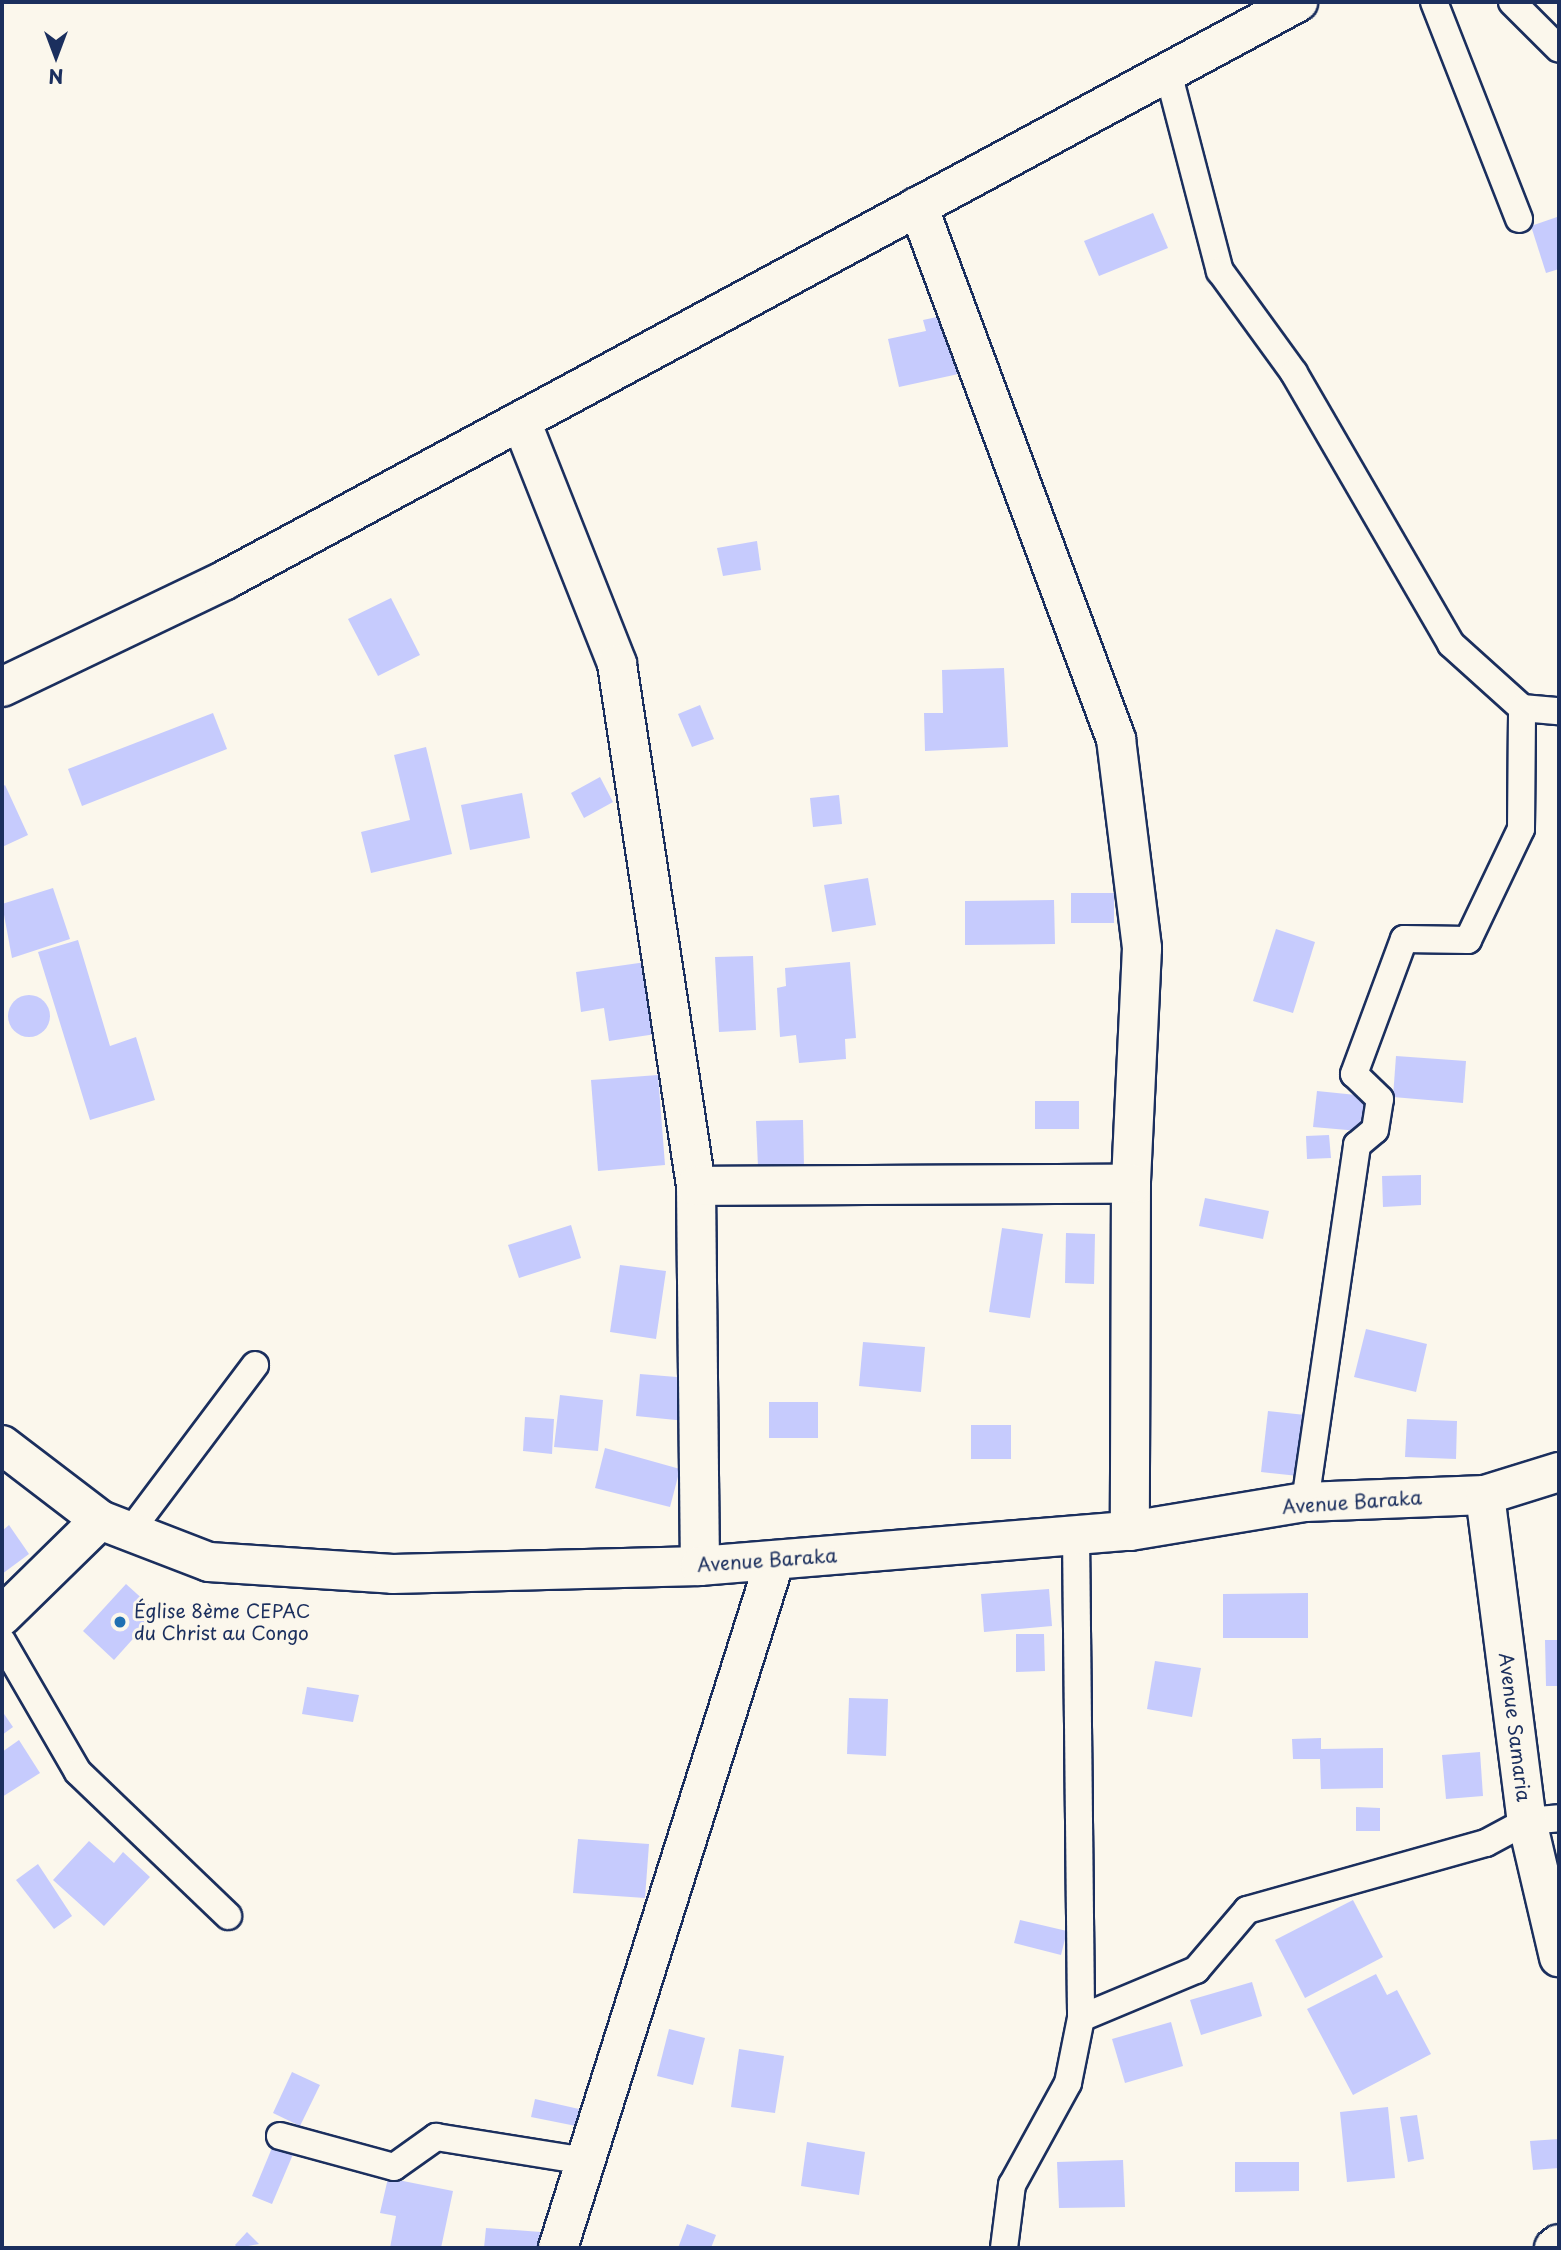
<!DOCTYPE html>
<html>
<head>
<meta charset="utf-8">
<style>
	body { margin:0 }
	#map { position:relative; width:1561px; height:2250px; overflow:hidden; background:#fbf7ec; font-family:"Playpen Sans",sans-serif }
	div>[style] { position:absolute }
	.building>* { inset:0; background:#c6cbfd }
	.round { border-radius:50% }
	.roads { filter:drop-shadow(2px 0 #1b2f5e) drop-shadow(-2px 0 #1b2f5e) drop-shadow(0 2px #1b2f5e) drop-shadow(0 -2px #1b2f5e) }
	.service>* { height:26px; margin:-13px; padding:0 13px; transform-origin:13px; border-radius:13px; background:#fbf7ec }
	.minor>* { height:38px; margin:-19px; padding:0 19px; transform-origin:19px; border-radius:19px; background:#fbf7ec }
	.tertiary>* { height:38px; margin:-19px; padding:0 19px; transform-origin:19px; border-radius:19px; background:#fbf7ec }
	.dots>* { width:19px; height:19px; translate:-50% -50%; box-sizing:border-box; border:4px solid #fbf7ec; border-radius:50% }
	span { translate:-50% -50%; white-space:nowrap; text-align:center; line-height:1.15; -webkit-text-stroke:6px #fbf7ec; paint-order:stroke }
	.street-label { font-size:19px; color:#1b2f5e }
	.poi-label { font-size:19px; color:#1b2f5e }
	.left { translate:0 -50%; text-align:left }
	.frame { position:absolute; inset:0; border:4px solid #1b2f5e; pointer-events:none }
	.north { position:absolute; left:21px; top:21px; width:70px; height:70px; -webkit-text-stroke:5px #fbf7ec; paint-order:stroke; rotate:180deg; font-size:19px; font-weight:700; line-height:28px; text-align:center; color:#1b2f5e }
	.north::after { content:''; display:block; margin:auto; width:24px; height:32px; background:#1b2f5e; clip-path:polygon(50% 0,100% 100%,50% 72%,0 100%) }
</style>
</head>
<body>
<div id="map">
	<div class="building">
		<div style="clip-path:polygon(1153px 213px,1168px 248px,1099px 276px,1084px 241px)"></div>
		<div style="clip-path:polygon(1557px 217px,1559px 269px,1546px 273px,1531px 226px)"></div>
		<div style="clip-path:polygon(951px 314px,963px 373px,899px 387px,888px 339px,926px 331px,923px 320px)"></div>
		<div style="clip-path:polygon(757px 541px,761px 570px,723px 576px,717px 548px)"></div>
		<div style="clip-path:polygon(391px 598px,420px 655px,378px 676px,348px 619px)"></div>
		<div style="clip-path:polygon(1004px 668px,1008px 747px,925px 751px,924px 713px,943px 713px,942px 670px)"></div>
		<div style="clip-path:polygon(700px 705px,714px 739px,692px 747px,678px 714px)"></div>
		<div style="clip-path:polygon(213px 713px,227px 749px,82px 806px,68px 769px)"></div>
		<div style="clip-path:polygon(426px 747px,452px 854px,371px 873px,361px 832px,410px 820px,394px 755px)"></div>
		<div style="clip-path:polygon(600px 777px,613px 802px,584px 818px,571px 793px)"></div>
		<div style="clip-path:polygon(5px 785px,28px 835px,2px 847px,2px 787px)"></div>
		<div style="clip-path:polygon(522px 793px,530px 838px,470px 850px,461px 805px)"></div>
		<div style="clip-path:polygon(839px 795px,842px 824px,813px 827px,810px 798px)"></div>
		<div style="clip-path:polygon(868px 878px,876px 925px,832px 932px,824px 885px)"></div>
		<div style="clip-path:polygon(53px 888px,70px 939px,12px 958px,2px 904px)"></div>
		<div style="clip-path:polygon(1071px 893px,1114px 893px,1114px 923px,1071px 923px)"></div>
		<div style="clip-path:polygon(1054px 900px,1055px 944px,965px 945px,965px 901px)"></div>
		<div style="clip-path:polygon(1276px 929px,1315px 942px,1293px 1013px,1253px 1001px)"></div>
		<div style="clip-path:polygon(78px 940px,110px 1046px,136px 1037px,155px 1100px,90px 1120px,38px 952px)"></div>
		<div style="clip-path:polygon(753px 956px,756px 1030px,719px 1032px,715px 957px)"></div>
		<div style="clip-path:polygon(660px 960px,656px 1034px,609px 1041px,604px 1008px,581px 1012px,576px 972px)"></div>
		<div style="clip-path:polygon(850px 962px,856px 1038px,845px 1039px,846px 1059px,799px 1063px,796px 1035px,780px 1037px,777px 988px,786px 986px,785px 968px)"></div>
		<div class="round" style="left:8px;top:995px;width:42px;height:42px"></div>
		<div style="clip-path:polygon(1396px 1056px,1466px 1061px,1463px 1103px,1393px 1097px)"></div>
		<div style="clip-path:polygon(658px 1075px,665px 1165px,598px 1171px,591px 1080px)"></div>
		<div style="clip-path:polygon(1317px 1091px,1386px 1098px,1382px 1133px,1313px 1127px)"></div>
		<div style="clip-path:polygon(1035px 1101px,1079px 1101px,1079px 1129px,1035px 1129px)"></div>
		<div style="clip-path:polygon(803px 1120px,804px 1166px,758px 1167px,756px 1121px)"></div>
		<div style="clip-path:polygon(1329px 1135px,1331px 1158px,1307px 1159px,1306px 1136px)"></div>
		<div style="clip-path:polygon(1421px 1175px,1421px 1205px,1383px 1207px,1382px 1176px)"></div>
		<div style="clip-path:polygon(1205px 1198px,1269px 1211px,1263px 1239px,1199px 1226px)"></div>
		<div style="clip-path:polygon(571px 1225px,581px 1258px,519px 1278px,508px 1245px)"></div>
		<div style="clip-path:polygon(1002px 1228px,1043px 1234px,1030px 1318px,989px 1312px)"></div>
		<div style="clip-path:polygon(1066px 1233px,1095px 1234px,1094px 1284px,1065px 1283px)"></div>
		<div style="clip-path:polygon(620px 1265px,666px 1271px,656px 1339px,610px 1332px)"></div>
		<div style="clip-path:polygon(1366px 1329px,1427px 1344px,1416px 1392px,1354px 1377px)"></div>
		<div style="clip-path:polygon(863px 1342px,925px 1347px,921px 1392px,859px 1386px)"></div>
		<div style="clip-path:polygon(640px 1374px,701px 1379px,696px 1422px,636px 1416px)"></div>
		<div style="clip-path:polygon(560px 1395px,603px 1400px,598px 1451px,554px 1447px)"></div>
		<div style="clip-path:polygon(769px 1402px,818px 1402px,818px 1438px,769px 1438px)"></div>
		<div style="clip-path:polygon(1268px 1411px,1315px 1416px,1308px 1477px,1261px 1472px)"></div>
		<div style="clip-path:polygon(525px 1417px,554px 1419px,552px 1454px,523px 1451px)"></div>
		<div style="clip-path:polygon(1407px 1419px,1457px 1421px,1456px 1459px,1405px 1457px)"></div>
		<div style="clip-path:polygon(971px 1425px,1011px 1425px,1011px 1459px,971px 1459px)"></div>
		<div style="clip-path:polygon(605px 1448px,680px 1469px,670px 1507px,595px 1488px)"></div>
		<div style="clip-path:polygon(9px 1525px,29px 1554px,2px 1574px,2px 1531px)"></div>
		<div style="clip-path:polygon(126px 1584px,157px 1612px,114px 1660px,83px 1631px)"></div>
		<div style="clip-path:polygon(1049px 1589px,1052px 1626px,984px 1632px,981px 1594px)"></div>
		<div style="clip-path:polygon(1308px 1593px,1308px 1638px,1223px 1638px,1223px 1594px)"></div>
		<div style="clip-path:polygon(1016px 1634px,1044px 1634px,1045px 1671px,1016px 1672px)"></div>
		<div style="clip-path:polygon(1545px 1640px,1559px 1640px,1559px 1686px,1546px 1686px)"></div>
		<div style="clip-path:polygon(1155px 1661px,1201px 1668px,1192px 1717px,1147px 1709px)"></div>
		<div style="clip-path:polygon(307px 1687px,359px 1695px,353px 1722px,302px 1714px)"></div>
		<div style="clip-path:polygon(849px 1698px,888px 1699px,886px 1756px,847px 1754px)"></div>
		<div style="clip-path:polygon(2px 1711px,13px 1727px,2px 1735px)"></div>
		<div style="clip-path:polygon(1321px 1738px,1321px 1749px,1383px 1748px,1383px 1788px,1321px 1789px,1320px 1759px,1293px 1759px,1292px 1739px)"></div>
		<div style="clip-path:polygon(19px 1740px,40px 1773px,2px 1797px,2px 1752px)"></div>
		<div style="clip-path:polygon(1480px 1752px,1483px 1796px,1446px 1799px,1442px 1755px)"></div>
		<div style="clip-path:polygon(1356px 1807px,1380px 1808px,1380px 1831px,1356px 1831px)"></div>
		<div style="clip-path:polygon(578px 1839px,649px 1844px,645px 1898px,573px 1893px)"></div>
		<div style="clip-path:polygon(89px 1841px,114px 1863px,123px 1852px,150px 1877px,104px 1926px,53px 1880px)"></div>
		<div style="clip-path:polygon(38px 1864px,72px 1916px,54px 1929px,16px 1880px)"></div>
		<div style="clip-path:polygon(1353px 1900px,1383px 1957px,1305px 1998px,1275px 1940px)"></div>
		<div style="clip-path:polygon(1020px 1920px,1067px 1931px,1061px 1955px,1014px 1943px)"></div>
		<div style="clip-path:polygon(1376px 1974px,1387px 1995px,1397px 1990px,1431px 2054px,1353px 2095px,1307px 2009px)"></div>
		<div style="clip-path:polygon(1252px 1982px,1262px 2016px,1201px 2035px,1190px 2000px)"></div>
		<div style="clip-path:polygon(1171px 2022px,1183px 2066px,1125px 2083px,1112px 2039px)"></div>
		<div style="clip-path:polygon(669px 2029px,705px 2038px,693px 2085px,657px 2076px)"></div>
		<div style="clip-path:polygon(739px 2049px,784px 2056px,775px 2113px,731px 2107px)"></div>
		<div style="clip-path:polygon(292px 2072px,320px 2085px,300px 2126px,273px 2113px)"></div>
		<div style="clip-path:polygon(535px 2099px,579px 2109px,576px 2126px,531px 2117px)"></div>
		<div style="clip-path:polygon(1388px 2107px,1395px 2178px,1347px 2182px,1340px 2112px)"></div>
		<div style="clip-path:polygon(1417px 2115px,1424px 2159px,1408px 2162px,1400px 2117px)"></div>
		<div style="clip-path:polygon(1559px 2139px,1559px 2168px,1533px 2170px,1530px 2141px)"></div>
		<div style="clip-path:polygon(807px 2142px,865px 2152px,859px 2195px,801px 2186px)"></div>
		<div style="clip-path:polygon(274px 2143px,294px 2152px,272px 2204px,252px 2196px)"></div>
		<div style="clip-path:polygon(1123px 2160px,1125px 2207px,1059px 2208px,1057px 2162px)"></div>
		<div style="clip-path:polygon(1235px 2162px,1299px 2162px,1299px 2191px,1235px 2192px)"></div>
		<div style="clip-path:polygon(388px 2178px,453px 2191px,441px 2248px,390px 2248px,396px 2216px,380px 2213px)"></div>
		<div style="clip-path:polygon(687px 2224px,716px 2235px,711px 2248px,678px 2248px)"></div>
		<div style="clip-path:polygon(486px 2228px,541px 2232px,540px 2248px,484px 2248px)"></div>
		<div style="clip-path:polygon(247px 2232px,259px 2244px,238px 2248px,235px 2245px)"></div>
	</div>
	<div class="roads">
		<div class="service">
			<div style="left:1434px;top:2px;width:233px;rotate:68.6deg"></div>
			<div style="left:1512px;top:2px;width:66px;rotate:45deg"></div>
			<div style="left:1168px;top:72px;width:206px;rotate:75.4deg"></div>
			<div style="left:1220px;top:271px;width:126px;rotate:54deg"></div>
			<div style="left:1294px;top:373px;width:313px;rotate:59.9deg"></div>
			<div style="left:1451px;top:644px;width:96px;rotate:42deg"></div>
			<div style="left:1522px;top:708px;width:37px;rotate:5deg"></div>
			<div style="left:1305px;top:1502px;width:361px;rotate:-81.7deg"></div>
			<div style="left:1357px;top:1145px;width:23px;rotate:-40deg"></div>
			<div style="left:1375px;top:1130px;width:31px;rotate:-81deg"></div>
			<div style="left:1380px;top:1099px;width:36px;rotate:-136deg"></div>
			<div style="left:1354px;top:1074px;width:144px;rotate:-69.7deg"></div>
			<div style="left:1404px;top:939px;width:64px;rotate:0.9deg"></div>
			<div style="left:1468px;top:940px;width:123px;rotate:-64.5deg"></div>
			<div style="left:1521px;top:829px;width:121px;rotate:-89.5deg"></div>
			<div style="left:129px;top:1533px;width:210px;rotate:-53.1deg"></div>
			<div style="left:1076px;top:1534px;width:484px;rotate:89.4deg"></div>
			<div style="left:2px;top:1641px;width:151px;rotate:59.9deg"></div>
			<div style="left:78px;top:1772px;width:208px;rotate:43.8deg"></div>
			<div style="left:280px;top:2136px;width:118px;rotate:15.2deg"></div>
			<div style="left:394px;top:2167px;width:52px;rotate:-35.5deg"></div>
			<div style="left:436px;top:2137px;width:152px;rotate:9.1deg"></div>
			<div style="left:1004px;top:2248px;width:64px;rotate:-82.8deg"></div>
			<div style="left:1012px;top:2185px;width:116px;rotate:-61.2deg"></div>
			<div style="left:1068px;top:2083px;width:66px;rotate:-78.7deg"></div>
			<div style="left:1081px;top:2018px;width:125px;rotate:-22.7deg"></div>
			<div style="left:1196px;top:1970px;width:79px;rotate:-49.6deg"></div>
			<div style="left:1247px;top:1910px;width:248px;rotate:-15.7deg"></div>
			<div style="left:1486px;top:1843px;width:47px;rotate:-28.2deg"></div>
			<div style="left:1527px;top:1821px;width:32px;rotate:-5deg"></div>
		</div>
		<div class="minor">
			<div style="left:918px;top:206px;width:569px;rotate:69.62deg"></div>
			<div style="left:1116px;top:739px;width:211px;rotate:82.9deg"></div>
			<div style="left:1142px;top:948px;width:236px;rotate:92.7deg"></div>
			<div style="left:1131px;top:1184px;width:347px;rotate:90.2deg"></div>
			<div style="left:521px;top:421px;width:261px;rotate:68.4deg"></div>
			<div style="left:617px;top:664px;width:528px;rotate:81.39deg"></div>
			<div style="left:696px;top:1186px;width:380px;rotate:89.4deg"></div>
			<div style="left:696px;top:1186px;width:435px;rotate:-0.3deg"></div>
			<div style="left:2px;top:1445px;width:123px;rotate:37.4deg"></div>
			<div style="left:100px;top:1520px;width:117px;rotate:21.1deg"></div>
			<div style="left:209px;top:1562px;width:184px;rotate:3.7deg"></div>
			<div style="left:393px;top:1574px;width:307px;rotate:-1.5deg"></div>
			<div style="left:700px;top:1566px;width:431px;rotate:-4.7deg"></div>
			<div style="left:1130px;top:1531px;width:177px;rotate:-9.4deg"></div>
			<div style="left:1305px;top:1502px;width:180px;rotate:-2.2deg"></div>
			<div style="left:1485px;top:1495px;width:77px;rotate:-17.3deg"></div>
			<div style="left:1485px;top:1495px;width:329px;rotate:82.7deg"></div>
			<div style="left:1527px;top:1821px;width:140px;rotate:76.8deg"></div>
			<div style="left:2px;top:1616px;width:137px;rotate:-44.4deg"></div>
			<div style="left:558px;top:2248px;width:721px;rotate:-72.49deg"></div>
			<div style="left:1554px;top:2248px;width:6px;rotate:-39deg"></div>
		</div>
		<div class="tertiary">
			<div style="left:2px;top:687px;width:247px;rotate:-25.6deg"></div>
			<div style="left:225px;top:580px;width:1219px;rotate:-28.31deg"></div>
		</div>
	</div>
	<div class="dots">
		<div style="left:120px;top:1622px;background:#1f6fb2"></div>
	</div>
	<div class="street-label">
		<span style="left:1352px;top:1502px;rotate:-4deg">Avenue Baraka</span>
		<span style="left:767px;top:1560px;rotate:-4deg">Avenue Baraka</span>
		<span style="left:1515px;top:1727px;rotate:83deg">Avenue Samaria</span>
	</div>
	<div class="poi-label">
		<span class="left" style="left:134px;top:1622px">Église 8ème CEPAC<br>du Christ au Congo</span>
	</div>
	<div class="frame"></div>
	<div class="north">N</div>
</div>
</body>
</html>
